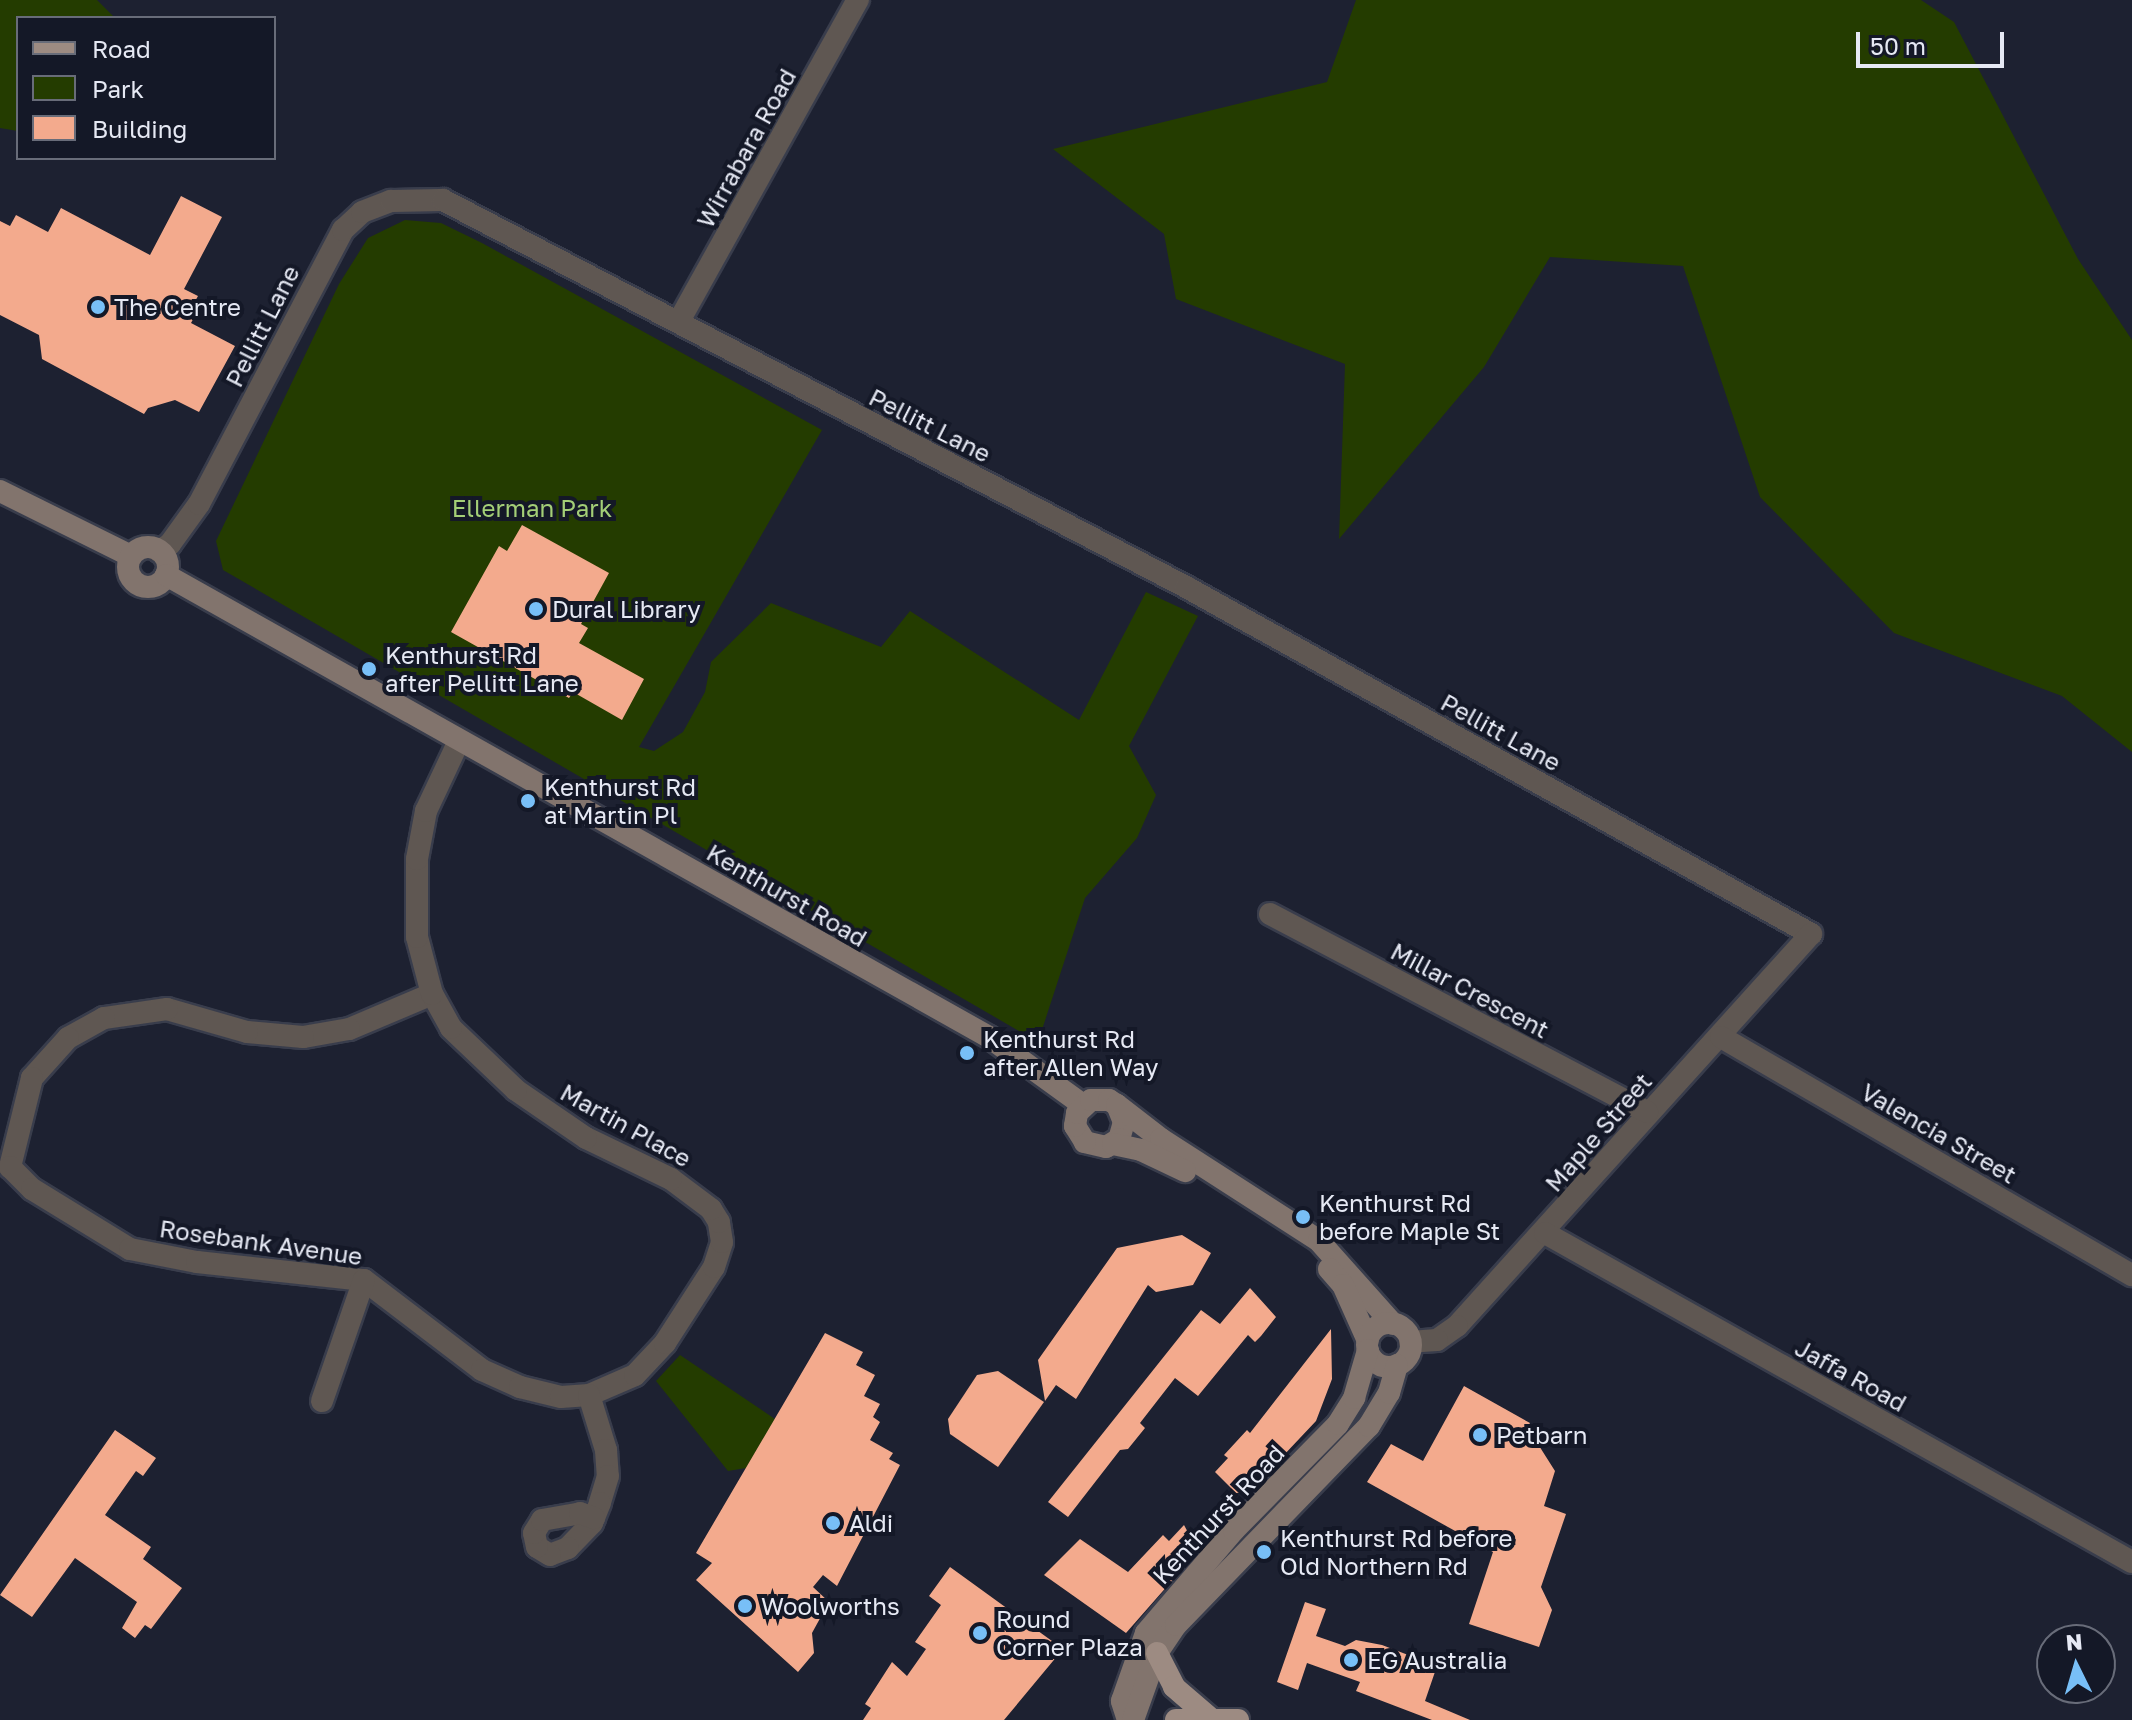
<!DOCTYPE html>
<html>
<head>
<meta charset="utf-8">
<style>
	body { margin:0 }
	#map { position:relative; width:2132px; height:1720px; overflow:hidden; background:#1d2131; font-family:"Golos Text",sans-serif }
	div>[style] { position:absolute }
	.green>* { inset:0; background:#243c00 }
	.building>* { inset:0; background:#f3aa8d }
	.roads { filter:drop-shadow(2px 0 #393d4c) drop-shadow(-2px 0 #393d4c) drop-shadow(0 2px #393d4c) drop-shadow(0 -2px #393d4c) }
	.minor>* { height:22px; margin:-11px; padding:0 11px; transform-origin:11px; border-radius:11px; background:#5f5752 }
	.secondary>* { height:22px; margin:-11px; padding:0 11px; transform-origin:11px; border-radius:11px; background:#82746d }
	.secondary>.ring { margin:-11px; padding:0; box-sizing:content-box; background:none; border:22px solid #82746d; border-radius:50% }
	.primary>* { height:22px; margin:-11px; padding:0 11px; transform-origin:11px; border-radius:11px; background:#9d8b82 }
	.dots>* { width:22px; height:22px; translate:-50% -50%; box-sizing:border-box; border:4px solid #141827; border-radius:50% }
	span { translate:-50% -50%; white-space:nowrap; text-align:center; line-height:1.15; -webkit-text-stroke:8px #141827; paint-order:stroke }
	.street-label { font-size:24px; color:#e6e9f4 }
	.poi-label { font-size:24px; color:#e6e9f4 }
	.left { translate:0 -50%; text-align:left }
	.park-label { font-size:24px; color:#a4cf77 }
	.legend { position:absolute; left:16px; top:16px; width:260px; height:144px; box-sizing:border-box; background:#141827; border:2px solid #686c79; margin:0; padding:10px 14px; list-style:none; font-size:24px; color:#e6e9f4 }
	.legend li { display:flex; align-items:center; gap:16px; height:40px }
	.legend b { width:40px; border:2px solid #686c79 }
	.north { position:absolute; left:2036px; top:1624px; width:80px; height:80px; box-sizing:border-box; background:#141827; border:2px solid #686c79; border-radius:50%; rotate:355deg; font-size:22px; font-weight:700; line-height:32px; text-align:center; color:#e6e9f4 }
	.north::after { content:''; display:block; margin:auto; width:28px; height:36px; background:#78bff7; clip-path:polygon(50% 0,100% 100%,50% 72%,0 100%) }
	.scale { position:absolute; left:1856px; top:32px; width:148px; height:36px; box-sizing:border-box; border:4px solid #e6e9f4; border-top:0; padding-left:10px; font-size:24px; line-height:28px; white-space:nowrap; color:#e6e9f4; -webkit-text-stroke:6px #141827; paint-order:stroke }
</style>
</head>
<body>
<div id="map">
	<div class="green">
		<div style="clip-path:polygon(0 0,97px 0,115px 18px,18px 18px,18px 131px,0 128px)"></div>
		<div style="clip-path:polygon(1356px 0,1921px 0,1954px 22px,2078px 259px,2132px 340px,2132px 752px,2062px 696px,1894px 633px,1760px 497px,1683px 266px,1550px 257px,1484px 367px,1339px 539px,1345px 364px,1176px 299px,1164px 234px,1053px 149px,1327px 82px)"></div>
		<div style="clip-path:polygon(405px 220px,441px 223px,482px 243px,822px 430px,639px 747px,654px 751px,683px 732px,705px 692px,711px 662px,771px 603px,881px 647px,910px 611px,1079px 720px,1146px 592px,1198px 616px,1129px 746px,1156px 795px,1137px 838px,1085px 898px,1038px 1042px,223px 570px,216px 541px,339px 284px,368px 238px)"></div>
		<div style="clip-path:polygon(680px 1355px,775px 1419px,746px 1468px,728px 1471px,656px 1381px)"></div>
	</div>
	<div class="building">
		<div style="clip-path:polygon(181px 196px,222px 217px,184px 289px,198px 296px,193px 305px,199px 308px,191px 323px,235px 346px,199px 412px,175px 400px,148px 408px,144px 414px,42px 359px,39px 335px,0 315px,0 221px,10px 226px,16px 215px,48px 232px,61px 208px,150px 255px)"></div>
		<div style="clip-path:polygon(522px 525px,609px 573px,581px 624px,588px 628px,579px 643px,644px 679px,622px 720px,573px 692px,569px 698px,451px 632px,499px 546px,507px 551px)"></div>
		<div style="clip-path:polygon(1182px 1235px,1211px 1253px,1193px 1285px,1156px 1292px,1148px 1285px,1076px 1399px,1056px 1385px,1045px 1401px,1038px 1360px,1117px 1248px)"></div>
		<div style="clip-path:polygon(1250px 1288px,1276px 1317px,1261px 1336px,1255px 1342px,1248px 1335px,1198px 1396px,1175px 1378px,1140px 1423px,1145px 1428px,1128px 1449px,1120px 1450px,1068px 1517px,1048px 1502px,1201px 1310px,1220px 1324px)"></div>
		<div style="clip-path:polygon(1331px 1329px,1332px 1379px,1316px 1421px,1249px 1492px,1236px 1493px,1215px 1472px,1228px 1458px,1224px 1455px,1247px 1430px,1250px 1433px)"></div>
		<div style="clip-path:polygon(825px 1333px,863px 1352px,856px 1365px,875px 1375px,864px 1396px,880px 1404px,873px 1417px,880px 1422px,870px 1440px,893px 1453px,889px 1459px,900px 1465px,837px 1586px,823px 1575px,813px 1587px,829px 1602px,812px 1633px,814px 1653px,798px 1672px,696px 1580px,712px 1563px,696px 1553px)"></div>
		<div style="clip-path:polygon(998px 1371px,1044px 1402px,998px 1467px,950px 1434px,948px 1419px,977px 1375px)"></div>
		<div style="clip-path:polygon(1464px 1386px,1530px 1423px,1523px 1435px,1536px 1441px,1555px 1471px,1544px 1506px,1566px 1514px,1541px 1587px,1552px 1610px,1539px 1647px,1469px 1624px,1493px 1552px,1367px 1482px,1391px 1444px,1423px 1461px)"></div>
		<div style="clip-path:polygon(115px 1430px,156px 1458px,143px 1476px,136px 1471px,105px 1515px,151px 1547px,143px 1559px,182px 1588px,151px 1629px,145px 1625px,135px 1638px,122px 1628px,137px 1602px,75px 1558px,32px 1617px,0 1595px)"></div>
		<div style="clip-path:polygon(1184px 1525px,1198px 1551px,1126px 1633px,1044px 1575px,1080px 1539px,1128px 1572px,1163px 1535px,1169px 1541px)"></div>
		<div style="clip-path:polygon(950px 1567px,1063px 1649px,1004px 1720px,863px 1720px,871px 1708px,865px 1704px,892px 1662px,907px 1676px,926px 1649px,915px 1642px,941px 1605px,929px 1596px)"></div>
		<div style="clip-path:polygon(1305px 1602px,1326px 1609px,1316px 1636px,1345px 1646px,1356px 1640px,1382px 1645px,1437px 1666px,1425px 1701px,1470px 1720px,1432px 1720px,1356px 1691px,1360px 1682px,1307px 1663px,1298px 1690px,1277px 1682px)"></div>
	</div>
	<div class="roads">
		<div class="minor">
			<div style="left:679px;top:321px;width:368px;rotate:-60.9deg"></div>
			<div style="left:159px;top:551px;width:13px;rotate:-32deg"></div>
			<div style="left:170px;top:544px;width:49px;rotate:-54.1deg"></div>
			<div style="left:199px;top:504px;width:310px;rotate:-62.3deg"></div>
			<div style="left:343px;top:230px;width:26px;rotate:-43deg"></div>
			<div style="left:362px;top:212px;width:31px;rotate:-21deg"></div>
			<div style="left:391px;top:201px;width:52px;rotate:-1.1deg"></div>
			<div style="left:443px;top:200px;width:838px;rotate:27.51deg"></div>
			<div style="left:1186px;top:587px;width:715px;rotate:29.04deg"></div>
			<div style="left:1811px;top:934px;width:528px;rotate:132.08deg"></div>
			<div style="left:1457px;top:1326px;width:24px;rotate:145deg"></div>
			<div style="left:1437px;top:1340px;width:27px;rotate:176deg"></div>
			<div style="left:1270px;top:914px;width:426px;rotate:27.7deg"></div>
			<div style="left:432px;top:994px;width:90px;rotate:157.1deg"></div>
			<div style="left:349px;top:1029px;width:47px;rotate:170.1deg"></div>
			<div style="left:303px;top:1037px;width:56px;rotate:-174.9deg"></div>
			<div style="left:247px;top:1032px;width:83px;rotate:-164deg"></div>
			<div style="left:167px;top:1009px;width:64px;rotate:171.9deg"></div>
			<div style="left:104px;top:1018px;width:41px;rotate:150.9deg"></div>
			<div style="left:68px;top:1038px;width:54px;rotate:132deg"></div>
			<div style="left:32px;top:1078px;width:92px;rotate:103.9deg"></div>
			<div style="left:10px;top:1167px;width:31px;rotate:45deg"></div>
			<div style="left:32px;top:1189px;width:115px;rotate:31.5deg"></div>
			<div style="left:130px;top:1249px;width:68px;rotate:11deg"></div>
			<div style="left:197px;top:1262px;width:168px;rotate:6.2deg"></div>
			<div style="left:364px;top:1280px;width:148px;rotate:37.3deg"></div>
			<div style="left:482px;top:1370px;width:42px;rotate:24.1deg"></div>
			<div style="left:520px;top:1387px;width:42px;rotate:13.7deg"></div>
			<div style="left:561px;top:1397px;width:28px;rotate:-4deg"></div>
			<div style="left:589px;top:1395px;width:50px;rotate:-23.5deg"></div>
			<div style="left:635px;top:1375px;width:44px;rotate:-46.8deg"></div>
			<div style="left:665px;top:1343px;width:90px;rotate:-57.2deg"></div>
			<div style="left:714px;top:1267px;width:26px;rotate:-72deg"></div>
			<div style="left:722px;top:1242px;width:20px;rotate:-99deg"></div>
			<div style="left:719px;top:1222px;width:15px;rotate:-122deg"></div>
			<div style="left:711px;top:1209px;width:50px;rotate:-143.1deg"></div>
			<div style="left:671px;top:1179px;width:94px;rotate:-154.2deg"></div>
			<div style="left:586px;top:1138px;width:85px;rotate:-145.6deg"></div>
			<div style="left:516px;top:1090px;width:90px;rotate:-136.4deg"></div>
			<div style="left:451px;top:1028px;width:39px;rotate:-119deg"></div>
			<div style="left:432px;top:994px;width:59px;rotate:-104.7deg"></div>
			<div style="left:417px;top:937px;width:78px;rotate:-90deg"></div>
			<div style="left:417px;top:859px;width:49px;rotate:-79.4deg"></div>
			<div style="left:426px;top:811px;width:77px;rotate:-64.8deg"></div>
			<div style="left:1721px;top:1037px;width:475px;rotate:30.1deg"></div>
			<div style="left:1545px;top:1233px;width:673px;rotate:29.27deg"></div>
			<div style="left:589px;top:1395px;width:58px;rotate:72.8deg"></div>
			<div style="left:606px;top:1450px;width:26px;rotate:86deg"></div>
			<div style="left:608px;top:1476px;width:28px;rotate:107deg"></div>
			<div style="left:600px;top:1503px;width:22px;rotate:112deg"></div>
			<div style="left:592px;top:1523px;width:35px;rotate:134deg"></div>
			<div style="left:568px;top:1548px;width:19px;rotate:159deg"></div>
			<div style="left:550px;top:1555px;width:15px;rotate:-148deg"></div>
			<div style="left:537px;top:1547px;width:14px;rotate:-102deg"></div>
			<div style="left:534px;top:1533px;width:15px;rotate:-58deg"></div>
			<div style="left:542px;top:1520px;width:39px;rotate:-10deg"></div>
			<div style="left:580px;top:1513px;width:15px;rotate:20deg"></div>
			<div style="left:322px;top:1401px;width:128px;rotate:-70.9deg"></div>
		</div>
		<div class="secondary">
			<div style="left:0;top:491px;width:146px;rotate:26.4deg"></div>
			<div class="ring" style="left:128px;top:547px;width:18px;height:18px"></div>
			<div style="left:166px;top:575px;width:944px;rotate:29.31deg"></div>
			<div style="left:989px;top:1037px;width:116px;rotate:35.9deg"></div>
			<div style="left:1117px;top:1105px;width:18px;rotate:68deg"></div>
			<div style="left:1124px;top:1122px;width:18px;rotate:106deg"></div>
			<div style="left:1119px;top:1139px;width:15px;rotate:148deg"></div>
			<div style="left:1106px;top:1147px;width:22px;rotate:-167deg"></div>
			<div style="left:1085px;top:1142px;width:19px;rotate:-122deg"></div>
			<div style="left:1075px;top:1126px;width:13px;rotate:-81deg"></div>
			<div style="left:1077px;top:1113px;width:19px;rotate:-43deg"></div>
			<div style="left:1091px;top:1100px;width:18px"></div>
			<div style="left:1109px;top:1100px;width:9px;rotate:32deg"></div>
			<div style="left:1117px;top:1105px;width:56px;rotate:37.7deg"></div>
			<div style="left:1161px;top:1139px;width:188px;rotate:32.8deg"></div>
			<div style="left:1319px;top:1241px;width:111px;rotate:48.3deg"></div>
			<div style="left:1113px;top:1144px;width:29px;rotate:12deg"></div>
			<div style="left:1141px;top:1150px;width:49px;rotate:25.5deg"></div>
			<div style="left:1329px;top:1269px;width:21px;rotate:49deg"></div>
			<div style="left:1343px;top:1285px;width:61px;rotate:65.9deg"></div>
			<div class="ring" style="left:1367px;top:1323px;width:22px;height:22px"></div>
			<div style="left:1128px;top:1720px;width:20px;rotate:-108deg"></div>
			<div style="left:1122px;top:1701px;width:72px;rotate:-70.6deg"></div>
			<div style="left:1146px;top:1633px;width:135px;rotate:-49.5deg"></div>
			<div style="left:1234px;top:1530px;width:148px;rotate:-45.5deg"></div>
			<div style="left:1338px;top:1424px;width:31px;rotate:-58deg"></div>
			<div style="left:1354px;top:1398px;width:50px;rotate:-73.7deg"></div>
			<div style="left:1133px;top:1720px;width:71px;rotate:-70.3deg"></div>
			<div style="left:1157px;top:1653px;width:34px;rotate:-56deg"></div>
			<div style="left:1176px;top:1625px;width:277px;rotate:-45.9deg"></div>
			<div style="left:1369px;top:1426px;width:39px;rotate:-59deg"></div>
			<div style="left:1389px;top:1393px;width:29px;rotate:-74deg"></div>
		</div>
		<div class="primary">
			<div style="left:1157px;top:1653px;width:38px;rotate:63deg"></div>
			<div style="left:1174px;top:1687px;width:48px;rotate:40.7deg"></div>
			<div style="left:1176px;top:1720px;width:62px"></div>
		</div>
	</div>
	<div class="dots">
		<div style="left:98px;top:307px;background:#78bff7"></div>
		<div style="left:536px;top:609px;background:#78bff7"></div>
		<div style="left:369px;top:669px;background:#78bff7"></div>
		<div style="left:528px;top:801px;background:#78bff7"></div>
		<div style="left:967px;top:1053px;background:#78bff7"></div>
		<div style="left:1303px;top:1217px;background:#78bff7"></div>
		<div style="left:1480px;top:1435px;background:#78bff7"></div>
		<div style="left:833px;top:1523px;background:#78bff7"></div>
		<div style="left:1264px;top:1552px;background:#78bff7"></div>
		<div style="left:745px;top:1606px;background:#78bff7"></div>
		<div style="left:980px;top:1633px;background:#78bff7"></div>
		<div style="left:1351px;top:1660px;background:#78bff7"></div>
	</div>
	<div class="street-label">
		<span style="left:746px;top:148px;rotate:-61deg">Wirrabara Road</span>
		<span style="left:262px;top:326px;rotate:-63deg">Pellitt Lane</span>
		<span style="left:930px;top:425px;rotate:27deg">Pellitt Lane</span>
		<span style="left:1501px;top:732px;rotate:29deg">Pellitt Lane</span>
		<span style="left:787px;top:895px;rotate:30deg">Kenthurst Road</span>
		<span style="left:1470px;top:990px;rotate:28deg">Millar Crescent</span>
		<span style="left:626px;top:1125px;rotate:29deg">Martin Place</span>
		<span style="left:1598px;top:1132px;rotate:-49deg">Maple Street</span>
		<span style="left:1939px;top:1133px;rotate:30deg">Valencia Street</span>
		<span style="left:261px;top:1242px;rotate:8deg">Rosebank Avenue</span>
		<span style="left:1851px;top:1375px;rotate:29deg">Jaffa Road</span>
		<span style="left:1218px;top:1514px;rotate:-47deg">Kenthurst Road</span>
	</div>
	<div class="poi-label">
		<span class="left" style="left:114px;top:307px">The Centre</span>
		<span class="left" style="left:552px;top:609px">Dural Library</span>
		<span class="left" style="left:385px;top:669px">Kenthurst Rd<br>after Pellitt Lane</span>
		<span class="left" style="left:544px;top:801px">Kenthurst Rd<br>at Martin Pl</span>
		<span class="left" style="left:983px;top:1053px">Kenthurst Rd<br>after Allen Way</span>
		<span class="left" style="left:1319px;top:1217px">Kenthurst Rd<br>before Maple St</span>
		<span class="left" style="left:1496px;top:1435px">Petbarn</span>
		<span class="left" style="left:849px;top:1523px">Aldi</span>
		<span class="left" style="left:1280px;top:1552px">Kenthurst Rd before<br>Old Northern Rd</span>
		<span class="left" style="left:761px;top:1606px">Woolworths</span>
		<span class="left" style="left:996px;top:1633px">Round<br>Corner Plaza</span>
		<span class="left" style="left:1367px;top:1660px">EG Australia</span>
	</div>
	<div class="park-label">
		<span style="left:532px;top:508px">Ellerman Park</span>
	</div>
	<ul class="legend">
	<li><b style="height:10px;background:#9d8b82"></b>Road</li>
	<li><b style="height:22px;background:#243c00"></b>Park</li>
	<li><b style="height:22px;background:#f3aa8d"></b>Building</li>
	</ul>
	<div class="north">N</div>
	<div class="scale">50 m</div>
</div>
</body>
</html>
